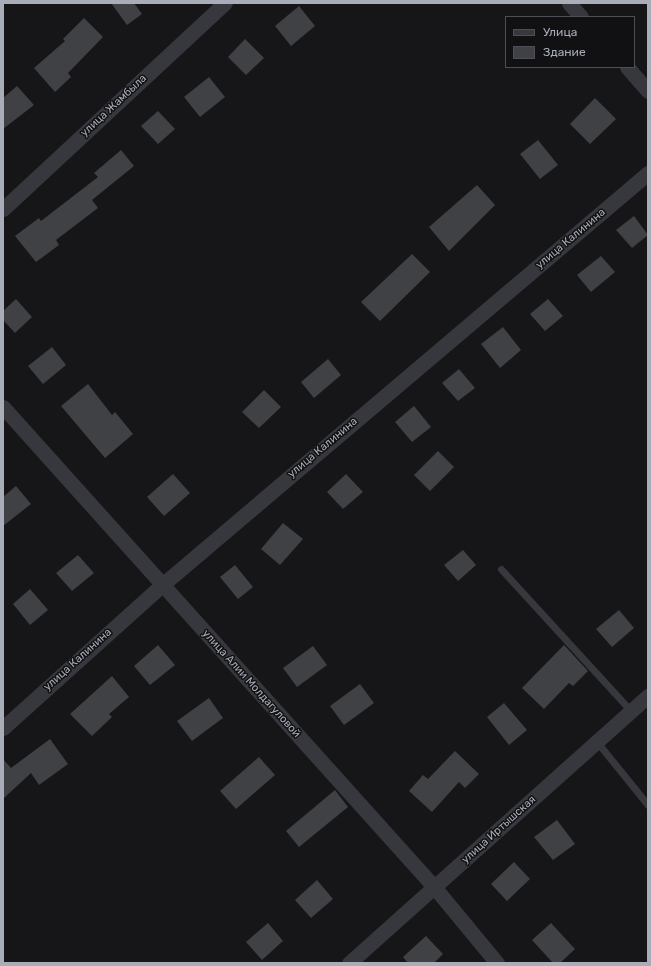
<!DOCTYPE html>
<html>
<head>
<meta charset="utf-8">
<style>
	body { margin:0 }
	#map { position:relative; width:651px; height:966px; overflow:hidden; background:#161618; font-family:Rubik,sans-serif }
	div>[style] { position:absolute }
	.building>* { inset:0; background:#404145 }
	.lane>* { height:7px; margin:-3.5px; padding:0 3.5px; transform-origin:3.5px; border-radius:3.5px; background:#37383d }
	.street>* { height:15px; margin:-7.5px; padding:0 7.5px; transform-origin:7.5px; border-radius:7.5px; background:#37383d }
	span { translate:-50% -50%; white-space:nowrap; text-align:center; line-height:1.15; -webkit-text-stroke:3px #111113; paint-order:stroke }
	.street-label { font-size:11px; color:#a8adb8 }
	.frame { position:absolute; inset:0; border:4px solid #a8adb8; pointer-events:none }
	.legend { position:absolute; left:505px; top:16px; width:130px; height:52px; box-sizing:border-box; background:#111113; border:1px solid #4d4f55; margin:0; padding:5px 7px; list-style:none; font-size:12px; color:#a8adb8 }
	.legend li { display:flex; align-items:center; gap:8px; height:20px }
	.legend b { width:20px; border:1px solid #4d4f55 }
</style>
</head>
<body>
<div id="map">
	<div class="building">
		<div style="clip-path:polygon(111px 3px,134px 3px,142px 14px,127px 25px)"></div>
		<div style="clip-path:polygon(299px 6px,315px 26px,291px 46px,275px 26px)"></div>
		<div style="clip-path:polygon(84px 18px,103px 37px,68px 73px,71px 77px,55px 92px,34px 68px,65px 41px,63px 39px)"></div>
		<div style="clip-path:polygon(245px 39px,264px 58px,246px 75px,228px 57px)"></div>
		<div style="clip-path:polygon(209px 77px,225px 97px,200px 117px,184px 97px)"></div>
		<div style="clip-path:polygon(17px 86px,34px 105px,3px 129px,3px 98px)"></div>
		<div style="clip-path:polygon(595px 98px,616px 119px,590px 144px,570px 124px)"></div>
		<div style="clip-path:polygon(158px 111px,175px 129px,158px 144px,141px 126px)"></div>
		<div style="clip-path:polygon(538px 140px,558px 165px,540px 179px,520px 154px)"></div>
		<div style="clip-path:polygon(121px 150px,134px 166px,92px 200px,98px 208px,56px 240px,59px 245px,36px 262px,15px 236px,39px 218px,41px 221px,98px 177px,94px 173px)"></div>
		<div style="clip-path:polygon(477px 185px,495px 205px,449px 251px,429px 227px)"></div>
		<div style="clip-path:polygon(634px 216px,648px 235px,632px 248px,616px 230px)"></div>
		<div style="clip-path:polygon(412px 254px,430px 272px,380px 321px,361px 302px)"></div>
		<div style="clip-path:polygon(601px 256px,615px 272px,591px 292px,577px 275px)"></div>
		<div style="clip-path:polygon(16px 299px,32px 317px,15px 333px,3px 320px,3px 311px)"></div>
		<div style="clip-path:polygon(548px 299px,563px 316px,545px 331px,530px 314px)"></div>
		<div style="clip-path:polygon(503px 327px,521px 350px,500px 368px,481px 344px)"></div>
		<div style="clip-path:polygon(52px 347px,66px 365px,43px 384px,28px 366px)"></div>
		<div style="clip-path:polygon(328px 359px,341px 375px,314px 398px,301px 382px)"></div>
		<div style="clip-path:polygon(459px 369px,475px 388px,458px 401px,442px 383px)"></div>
		<div style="clip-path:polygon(88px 384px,112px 415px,115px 412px,133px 434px,105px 458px,61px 406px)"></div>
		<div style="clip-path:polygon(264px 390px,281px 407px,259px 428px,242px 412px)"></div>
		<div style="clip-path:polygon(414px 406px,431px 427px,412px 442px,395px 422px)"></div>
		<div style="clip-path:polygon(438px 451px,454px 467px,430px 491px,414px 475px)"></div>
		<div style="clip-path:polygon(173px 474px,190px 493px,164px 516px,147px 497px)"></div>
		<div style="clip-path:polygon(346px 474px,363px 492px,343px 509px,327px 492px)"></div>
		<div style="clip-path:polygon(16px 486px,31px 504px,3px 526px,3px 497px)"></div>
		<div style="clip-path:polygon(283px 523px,303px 539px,280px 565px,261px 549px)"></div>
		<div style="clip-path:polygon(463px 550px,476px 565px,458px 581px,444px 565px)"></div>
		<div style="clip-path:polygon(78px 555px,94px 573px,72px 591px,56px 573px)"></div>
		<div style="clip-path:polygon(235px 565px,253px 587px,238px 599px,220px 577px)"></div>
		<div style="clip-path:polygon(30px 589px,48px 610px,30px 625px,13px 604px)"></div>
		<div style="clip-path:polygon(619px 610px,634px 628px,612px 647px,596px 629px)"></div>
		<div style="clip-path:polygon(158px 645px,175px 665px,150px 685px,134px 666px)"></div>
		<div style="clip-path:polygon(564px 645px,588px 671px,573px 686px,569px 683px,544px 709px,522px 688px)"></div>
		<div style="clip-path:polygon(313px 646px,327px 665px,297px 687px,283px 668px)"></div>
		<div style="clip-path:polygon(112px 676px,129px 697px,109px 714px,112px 717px,92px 736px,70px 714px)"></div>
		<div style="clip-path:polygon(360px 684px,374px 703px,344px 725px,330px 706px)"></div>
		<div style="clip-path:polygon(209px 698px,223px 718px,192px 741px,177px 721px)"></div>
		<div style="clip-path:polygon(504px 703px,527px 730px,509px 745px,487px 717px)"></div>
		<div style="clip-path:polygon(50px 739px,68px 764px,39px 785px,31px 773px,3px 799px,3px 759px,11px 768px)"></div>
		<div style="clip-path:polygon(455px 751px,479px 774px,465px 788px,459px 782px,432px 812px,409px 791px,423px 775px,428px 779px)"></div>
		<div style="clip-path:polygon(259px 757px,275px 775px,236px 809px,220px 791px)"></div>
		<div style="clip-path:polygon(335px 790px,348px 807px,299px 847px,286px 831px)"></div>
		<div style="clip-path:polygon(557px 820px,575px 844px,553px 860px,534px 837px)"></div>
		<div style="clip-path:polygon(514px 862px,530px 879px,507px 901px,491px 884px)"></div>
		<div style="clip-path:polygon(317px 880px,333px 899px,311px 918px,295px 900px)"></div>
		<div style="clip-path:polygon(268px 923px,283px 941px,262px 960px,246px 942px)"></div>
		<div style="clip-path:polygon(551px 923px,575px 949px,560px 963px,553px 963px,532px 940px)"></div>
		<div style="clip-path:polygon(426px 936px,443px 954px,434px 963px,408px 963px,403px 957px)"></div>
	</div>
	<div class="lane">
		<div style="left:501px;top:569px;width:193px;rotate:47.5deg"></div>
		<div style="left:597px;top:742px;width:81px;rotate:51deg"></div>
	</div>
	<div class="street">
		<div style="left:569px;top:3px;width:18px;rotate:49deg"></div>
		<div style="left:627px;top:67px;width:32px;rotate:49deg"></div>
		<div style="left:3px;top:209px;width:303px;rotate:-42.9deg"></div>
		<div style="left:3px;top:407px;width:647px;rotate:48.07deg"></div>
		<div style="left:435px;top:888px;width:97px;rotate:50.4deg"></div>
		<div style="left:3px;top:728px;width:214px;rotate:-42deg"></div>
		<div style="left:162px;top:585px;width:637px;rotate:-40.29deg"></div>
		<div style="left:349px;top:963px;width:401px;rotate:-41.8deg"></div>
	</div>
	<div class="street-label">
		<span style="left:114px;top:106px;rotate:-43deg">улица Жамбыла</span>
		<span style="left:571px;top:239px;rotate:-40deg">улица Калинина</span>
		<span style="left:323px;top:448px;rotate:-40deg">улица Калинина</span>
		<span style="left:78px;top:660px;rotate:-42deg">улица Калинина</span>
		<span style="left:251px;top:684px;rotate:48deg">улица Алии Молдагуловой</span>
		<span style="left:499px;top:830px;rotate:-42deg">улица Иртышская</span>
	</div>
	<div class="frame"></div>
	<ul class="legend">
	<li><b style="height:5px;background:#37383d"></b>Улица</li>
	<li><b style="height:11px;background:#404145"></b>Здание</li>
	</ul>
</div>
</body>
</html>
